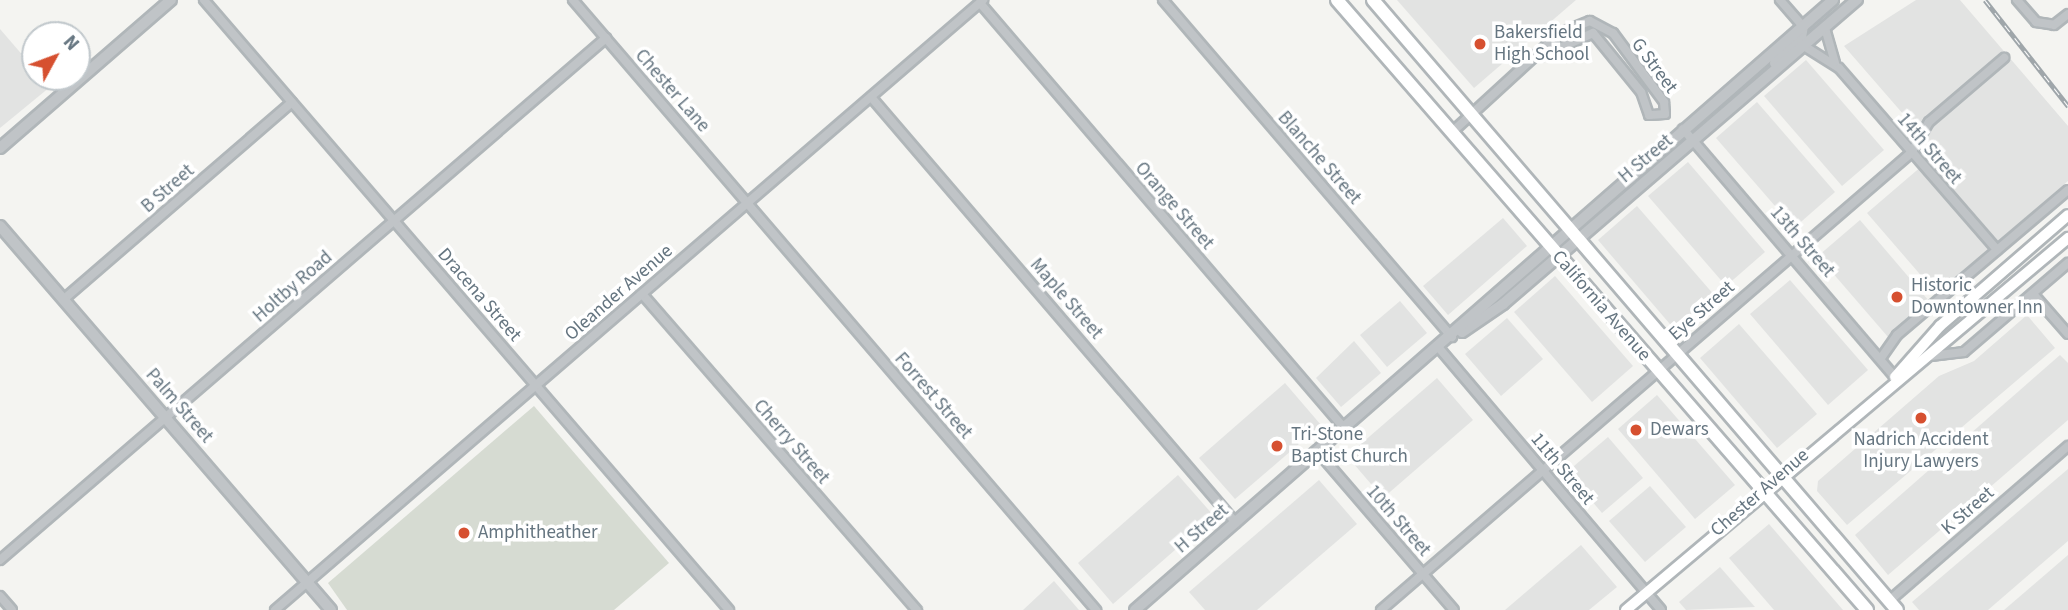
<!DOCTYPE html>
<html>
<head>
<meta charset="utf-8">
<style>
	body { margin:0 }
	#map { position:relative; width:2068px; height:610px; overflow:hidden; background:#f4f4f1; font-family:"Source Sans 3",sans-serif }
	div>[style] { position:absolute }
	.built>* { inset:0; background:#e2e3e2 }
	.green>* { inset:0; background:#d6dbd2 }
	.roads { filter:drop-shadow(2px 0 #b0b6b9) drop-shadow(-2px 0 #b0b6b9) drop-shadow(0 2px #b0b6b9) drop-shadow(0 -2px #b0b6b9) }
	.minor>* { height:8px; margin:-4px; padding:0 4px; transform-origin:4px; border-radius:4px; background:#c0c4c7 }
	.tertiary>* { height:10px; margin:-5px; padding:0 5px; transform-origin:5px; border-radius:5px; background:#c0c4c7 }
	.secondary>* { height:10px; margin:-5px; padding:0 5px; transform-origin:5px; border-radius:5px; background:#fff }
	.primary>* { height:12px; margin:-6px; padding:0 6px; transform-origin:6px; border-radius:6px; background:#fff }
	.rail>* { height:5px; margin-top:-2.5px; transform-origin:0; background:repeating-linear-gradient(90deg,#fff 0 8px,#9fa6aa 0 16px); box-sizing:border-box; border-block:2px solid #9fa6aa }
	.dots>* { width:19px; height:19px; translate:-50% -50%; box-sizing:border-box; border:4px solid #fff; border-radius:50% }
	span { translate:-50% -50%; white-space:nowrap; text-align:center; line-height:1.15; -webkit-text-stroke:7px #fff; paint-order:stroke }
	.poi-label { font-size:19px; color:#657580 }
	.left { translate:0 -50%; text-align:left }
	.street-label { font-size:19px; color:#657580 }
	.north { position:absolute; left:21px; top:21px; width:70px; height:70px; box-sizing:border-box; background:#fff; border:2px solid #c1c8cc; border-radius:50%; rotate:49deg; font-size:19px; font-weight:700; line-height:28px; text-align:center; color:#657580 }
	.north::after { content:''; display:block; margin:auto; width:24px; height:32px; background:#d65030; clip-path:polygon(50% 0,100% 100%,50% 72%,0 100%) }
</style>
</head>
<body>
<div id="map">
	<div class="built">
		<div style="clip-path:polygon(1397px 0,1576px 0,1474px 88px)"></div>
		<div style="clip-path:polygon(1916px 0,1960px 0,2068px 126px,2068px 181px,1937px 294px,1867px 213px,1937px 153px,1844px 46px)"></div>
		<div style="clip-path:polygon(0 29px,50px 87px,0 128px)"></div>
		<div style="clip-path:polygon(1806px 60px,1884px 150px,1842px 186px,1764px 96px)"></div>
		<div style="clip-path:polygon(1757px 102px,1835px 192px,1794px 228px,1716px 138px)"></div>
		<div style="clip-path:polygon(1688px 162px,1765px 252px,1726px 286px,1648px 196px)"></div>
		<div style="clip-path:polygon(1637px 206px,1715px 296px,1675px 330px,1598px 240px)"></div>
		<div style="clip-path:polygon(1503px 218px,1527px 246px,1448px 315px,1423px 286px)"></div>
		<div style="clip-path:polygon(1860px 220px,1929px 301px,1888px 337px,1818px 256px)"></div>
		<div style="clip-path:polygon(1555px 276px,1633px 366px,1592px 402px,1514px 312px)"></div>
		<div style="clip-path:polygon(1790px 280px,1868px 370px,1828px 405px,1750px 314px)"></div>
		<div style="clip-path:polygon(1400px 301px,1427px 333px,1387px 367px,1360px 335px)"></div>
		<div style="clip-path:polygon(2027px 315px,2055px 348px,1847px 525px,1817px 491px,1818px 481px,1939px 376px,1974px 361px)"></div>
		<div style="clip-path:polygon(1507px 318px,1543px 359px,1501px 396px,1465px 354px)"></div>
		<div style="clip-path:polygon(1739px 324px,1817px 414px,1777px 448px,1700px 358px)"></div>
		<div style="clip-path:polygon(1354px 341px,1381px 373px,1341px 407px,1316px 378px)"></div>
		<div style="clip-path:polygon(2060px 355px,2068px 363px,2068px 420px,1888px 575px,1855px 535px)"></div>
		<div style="clip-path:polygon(1437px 378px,1473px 420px,1383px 498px,1347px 456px)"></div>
		<div style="clip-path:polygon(1285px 383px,1321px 425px,1235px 499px,1199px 458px)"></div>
		<div style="clip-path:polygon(1657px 395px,1735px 485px,1695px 519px,1618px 429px)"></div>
		<div style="clip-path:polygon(1608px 437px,1643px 478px,1602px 513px,1567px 472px)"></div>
		<div style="clip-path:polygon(2068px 469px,2068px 541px,1988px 610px,1919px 610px,1912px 602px)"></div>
		<div style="clip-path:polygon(1178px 475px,1214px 516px,1113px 604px,1078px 563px)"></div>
		<div style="clip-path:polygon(1319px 480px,1357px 524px,1257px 610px,1205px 610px,1189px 592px)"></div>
		<div style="clip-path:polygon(1650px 486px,1686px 527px,1645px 562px,1609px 521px)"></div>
		<div style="clip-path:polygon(1769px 524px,1843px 610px,1774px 610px,1729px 558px)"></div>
		<div style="clip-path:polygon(1581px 545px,1617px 587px,1589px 610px,1505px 610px)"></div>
		<div style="clip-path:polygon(2068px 555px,2068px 610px,2004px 610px)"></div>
		<div style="clip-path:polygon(1720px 567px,1755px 607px,1686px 610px,1679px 602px)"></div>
		<div style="clip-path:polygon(1054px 581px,1079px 610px,1023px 610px)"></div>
	</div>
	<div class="green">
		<div style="clip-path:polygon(534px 406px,669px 563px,614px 610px,347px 610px,328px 583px)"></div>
	</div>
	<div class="roads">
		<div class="minor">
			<div style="left:204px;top:0;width:805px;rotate:49.28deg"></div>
			<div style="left:573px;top:0;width:804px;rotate:49.39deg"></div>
			<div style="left:1163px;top:0;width:444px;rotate:49.4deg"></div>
			<div style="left:1780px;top:0;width:35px;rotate:49deg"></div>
			<div style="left:2017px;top:0;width:29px;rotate:49deg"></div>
			<div style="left:2036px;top:22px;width:18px;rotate:9deg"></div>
			<div style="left:2054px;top:25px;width:18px;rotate:-38deg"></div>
			<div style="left:980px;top:3px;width:561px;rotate:49.41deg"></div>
			<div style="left:1825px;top:28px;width:36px;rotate:74deg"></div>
			<div style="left:1804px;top:46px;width:41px;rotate:32.2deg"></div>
			<div style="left:1839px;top:68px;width:241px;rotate:49deg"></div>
			<div style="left:871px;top:97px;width:561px;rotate:49.41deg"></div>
			<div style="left:1683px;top:129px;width:326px;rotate:49.5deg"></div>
			<div style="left:1451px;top:133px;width:148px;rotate:-42.5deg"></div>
			<div style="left:1560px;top:33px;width:32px;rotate:-22deg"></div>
			<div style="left:1590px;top:21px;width:26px;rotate:28deg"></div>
			<div style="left:1613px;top:33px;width:86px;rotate:53.5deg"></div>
			<div style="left:1664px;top:102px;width:12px;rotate:85deg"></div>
			<div style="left:1665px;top:114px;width:16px;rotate:176deg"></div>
			<div style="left:1649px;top:115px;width:24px;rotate:-109deg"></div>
			<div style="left:1641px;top:92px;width:76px;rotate:-129.1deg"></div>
			<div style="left:1593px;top:33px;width:58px;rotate:155.6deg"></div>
			<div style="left:642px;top:294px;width:419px;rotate:49deg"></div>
			<div style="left:2033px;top:294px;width:53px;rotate:48.8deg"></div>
			<div style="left:64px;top:299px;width:301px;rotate:-40.8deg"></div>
			<div style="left:1439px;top:348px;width:343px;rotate:49.7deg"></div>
			<div style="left:1931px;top:356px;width:33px;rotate:-7deg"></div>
			<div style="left:1964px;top:352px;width:137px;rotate:-40.6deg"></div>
			<div style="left:1881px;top:358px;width:28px;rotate:-55deg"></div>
			<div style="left:1897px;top:335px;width:224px;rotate:-40.3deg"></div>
			<div style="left:1318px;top:452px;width:208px;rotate:49.3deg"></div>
			<div style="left:0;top:560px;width:800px;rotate:-40.74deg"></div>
			<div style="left:0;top:596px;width:18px;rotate:49deg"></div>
			<div style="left:1889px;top:601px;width:237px;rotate:-40.9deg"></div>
			<div style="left:275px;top:610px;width:935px;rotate:-40.75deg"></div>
			<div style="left:1381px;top:610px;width:700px;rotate:-40.77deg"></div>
			<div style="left:1911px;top:153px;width:36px;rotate:-60deg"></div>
			<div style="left:1929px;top:122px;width:99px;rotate:-40.5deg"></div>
		</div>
		<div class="tertiary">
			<div style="left:1775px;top:63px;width:36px;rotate:-44deg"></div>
			<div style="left:1801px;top:38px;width:12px;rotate:-81deg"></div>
			<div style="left:0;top:148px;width:226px;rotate:-40.9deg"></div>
			<div style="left:0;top:226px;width:507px;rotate:49.24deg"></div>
			<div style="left:1462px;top:332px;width:50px;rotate:-34.3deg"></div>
			<div style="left:1503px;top:304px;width:467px;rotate:-40.7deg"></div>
			<div style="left:1135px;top:610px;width:927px;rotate:-41.15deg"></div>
		</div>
		<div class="secondary">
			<div style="left:1895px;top:377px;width:68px;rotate:-48.6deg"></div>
			<div style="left:1940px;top:326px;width:169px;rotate:-40.9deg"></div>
			<div style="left:1626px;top:610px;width:578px;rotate:-40.08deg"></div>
		</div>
		<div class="primary">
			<div style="left:1337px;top:0;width:808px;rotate:49.01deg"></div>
			<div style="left:1373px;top:0;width:804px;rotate:49.34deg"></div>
		</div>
	</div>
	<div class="rail">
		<div style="left:1985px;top:0;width:135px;rotate:51.9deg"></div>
	</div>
	<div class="dots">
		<div style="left:1480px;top:44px;background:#d65030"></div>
		<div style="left:1897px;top:297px;background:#d65030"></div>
		<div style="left:1921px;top:418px;background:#d65030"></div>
		<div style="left:1636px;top:430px;background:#d65030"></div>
		<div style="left:1277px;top:446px;background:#d65030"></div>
		<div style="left:464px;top:533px;background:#d65030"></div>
	</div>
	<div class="poi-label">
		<span class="left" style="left:1494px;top:44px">Bakersfield<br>High School</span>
		<span class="left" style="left:1911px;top:297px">Historic<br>Downtowner Inn</span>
		<span class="left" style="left:1650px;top:430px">Dewars</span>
		<span class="left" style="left:1291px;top:446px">Tri-Stone<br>Baptist Church</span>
		<span style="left:1921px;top:451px">Nadrich Accident<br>Injury Lawyers</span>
		<span class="left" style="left:478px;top:533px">Amphitheather</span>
	</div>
	<div class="street-label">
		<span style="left:1654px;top:66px;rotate:53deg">G Street</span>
		<span style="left:672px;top:91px;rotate:49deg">Chester Lane</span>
		<span style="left:1929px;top:149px;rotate:49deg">14th Street</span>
		<span style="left:1319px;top:158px;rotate:49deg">Blanche Street</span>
		<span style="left:1646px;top:159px;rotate:-40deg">H Street</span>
		<span style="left:168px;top:189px;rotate:-41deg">B Street</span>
		<span style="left:1174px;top:206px;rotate:49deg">Orange Street</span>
		<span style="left:1802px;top:242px;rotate:49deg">13th Street</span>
		<span style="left:293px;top:287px;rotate:-41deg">Holtby Road</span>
		<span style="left:619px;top:293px;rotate:-41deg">Oleander Avenue</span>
		<span style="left:479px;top:295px;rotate:49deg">Dracena Street</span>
		<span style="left:1066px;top:299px;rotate:49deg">Maple Street</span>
		<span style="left:1601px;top:306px;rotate:49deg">California Avenue</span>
		<span style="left:1702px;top:311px;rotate:-41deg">Eye Street</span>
		<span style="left:933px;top:396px;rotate:49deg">Forrest Street</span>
		<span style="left:179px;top:406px;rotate:49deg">Palm Street</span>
		<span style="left:791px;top:442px;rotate:49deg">Cherry Street</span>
		<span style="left:1562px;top:469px;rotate:50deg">11th Street</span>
		<span style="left:1760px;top:493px;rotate:-41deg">Chester Avenue</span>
		<span style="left:1968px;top:511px;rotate:-41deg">K Street</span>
		<span style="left:1398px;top:521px;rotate:49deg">10th Street</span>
		<span style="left:1202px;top:529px;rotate:-41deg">H Street</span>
	</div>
	<div class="north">N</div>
</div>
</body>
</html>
